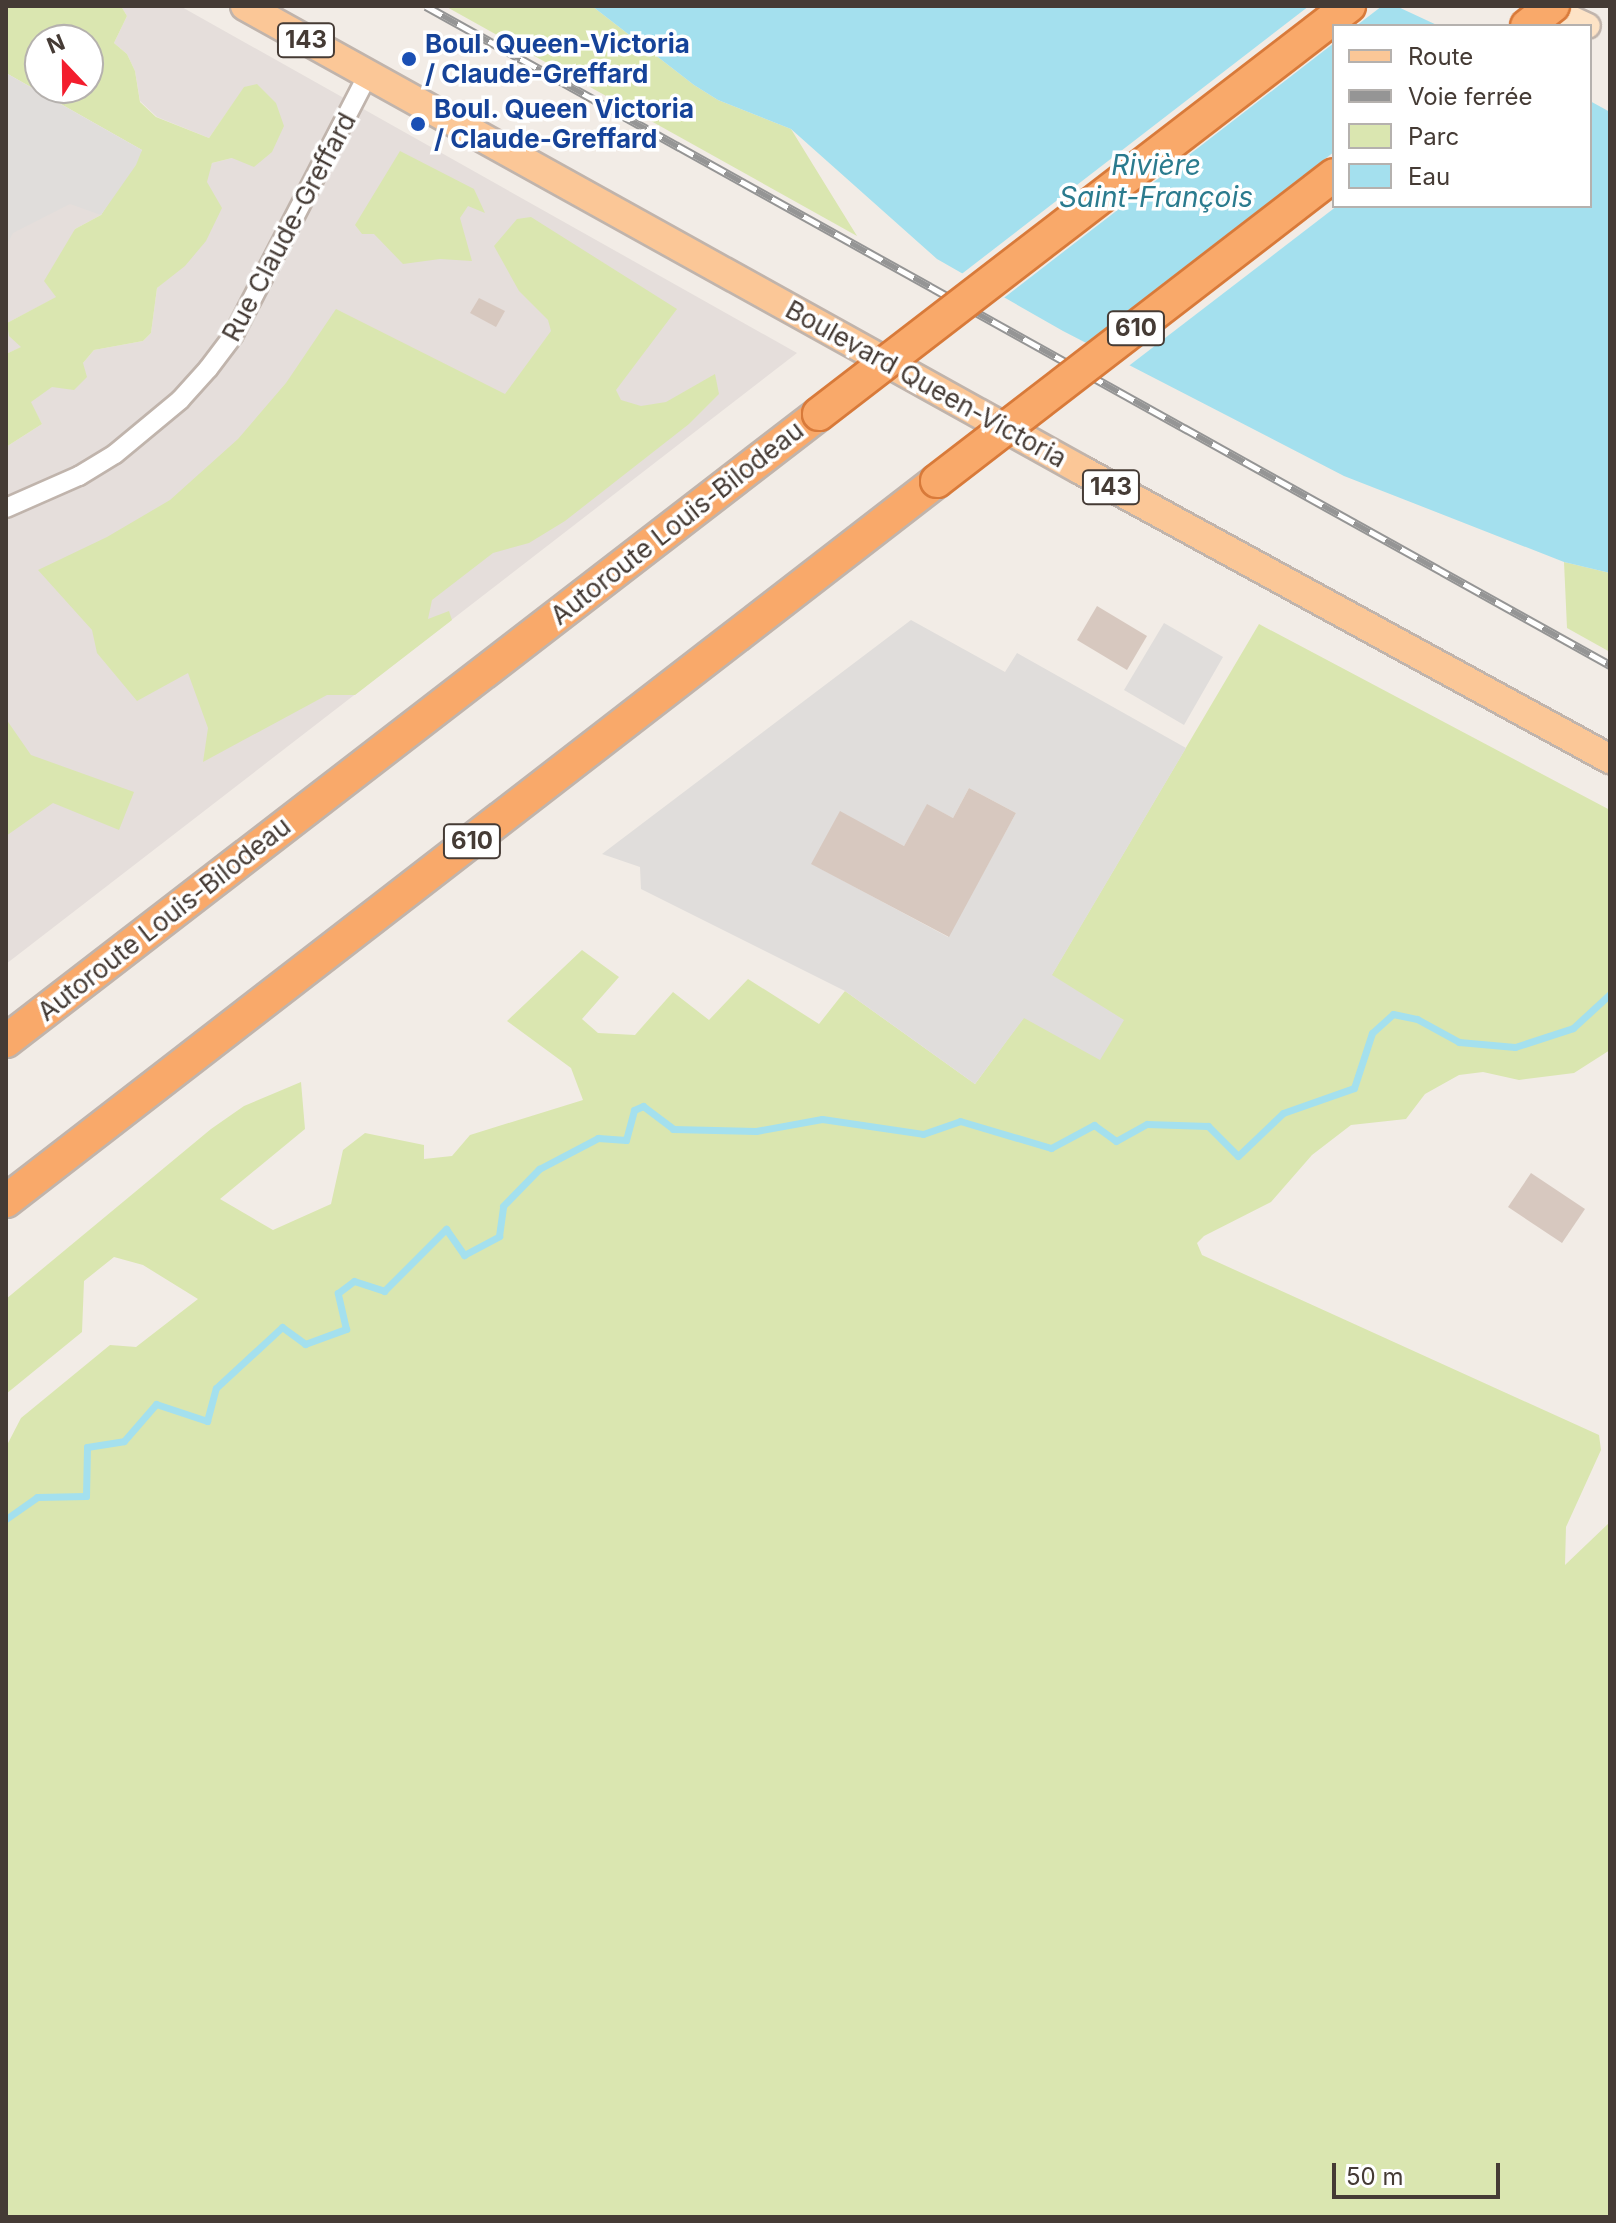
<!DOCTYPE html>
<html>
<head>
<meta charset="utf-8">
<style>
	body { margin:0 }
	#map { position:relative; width:1616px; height:2223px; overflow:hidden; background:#f2ece6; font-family:Inter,sans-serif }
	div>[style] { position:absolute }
	.industrial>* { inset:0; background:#e5dedb }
	.green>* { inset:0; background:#dae6b0 }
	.parking>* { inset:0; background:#e0dddb }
	.water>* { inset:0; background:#a4e0ee }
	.pier>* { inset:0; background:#f2ece6 }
	.stream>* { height:7px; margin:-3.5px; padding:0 3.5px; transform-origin:3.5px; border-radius:3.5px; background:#a4e0ee }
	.building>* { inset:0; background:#d7c8bf }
	.roads { filter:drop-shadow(2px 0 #c0b4ac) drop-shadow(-2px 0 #c0b4ac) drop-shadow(0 2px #c0b4ac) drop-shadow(0 -2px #c0b4ac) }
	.street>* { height:18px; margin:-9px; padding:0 9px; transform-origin:9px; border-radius:9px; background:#fff }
	.secondary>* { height:24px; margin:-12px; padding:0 12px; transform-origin:12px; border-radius:12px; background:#fde3c6 }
	.primary>* { height:28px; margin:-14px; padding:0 14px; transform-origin:14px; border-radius:14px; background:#fbc797 }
	.highway>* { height:32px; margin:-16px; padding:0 16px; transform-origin:16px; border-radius:16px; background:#f9a96a }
	.rail>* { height:9px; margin-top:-4.5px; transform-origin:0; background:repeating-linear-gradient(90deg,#fff 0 18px,#959595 0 36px); box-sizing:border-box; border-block:2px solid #959595 }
	.bridges { filter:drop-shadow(2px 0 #d87a3a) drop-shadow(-2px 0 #d87a3a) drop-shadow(0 2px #d87a3a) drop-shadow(0 -2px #d87a3a) }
	.highway-bridge>* { height:32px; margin:-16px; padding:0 16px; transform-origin:16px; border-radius:16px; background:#f9a96a }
	.dots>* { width:22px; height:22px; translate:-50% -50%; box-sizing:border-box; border:4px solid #fff; border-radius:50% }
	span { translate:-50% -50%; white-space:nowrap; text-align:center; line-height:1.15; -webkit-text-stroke:7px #fff; paint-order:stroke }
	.shield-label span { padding:2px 6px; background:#fff; border:2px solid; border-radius:6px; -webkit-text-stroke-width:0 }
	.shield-label { font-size:24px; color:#453b35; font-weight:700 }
	.transit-label { font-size:26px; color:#164399; font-weight:700 }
	.left { translate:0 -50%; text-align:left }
	.street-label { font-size:26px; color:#453b35 }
	.water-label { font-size:28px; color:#2b7b8e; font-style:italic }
	.frame { position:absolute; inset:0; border:8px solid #453b35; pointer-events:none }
	.legend { position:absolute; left:1332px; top:24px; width:260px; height:184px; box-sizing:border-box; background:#fff; border:2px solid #b5b1ae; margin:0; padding:10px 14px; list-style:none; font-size:24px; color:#453b35 }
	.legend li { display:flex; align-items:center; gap:16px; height:40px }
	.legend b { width:40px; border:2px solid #b5b1ae }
	.north { position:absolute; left:24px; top:24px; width:80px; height:80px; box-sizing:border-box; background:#fff; border:2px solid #b5b1ae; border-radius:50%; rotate:338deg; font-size:22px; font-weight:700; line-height:32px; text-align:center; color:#453b35 }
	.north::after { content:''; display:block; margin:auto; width:28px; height:36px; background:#f31d2d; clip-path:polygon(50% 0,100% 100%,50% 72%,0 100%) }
	.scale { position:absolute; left:1332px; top:2163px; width:168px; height:36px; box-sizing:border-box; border:4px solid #453b35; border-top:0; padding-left:10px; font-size:24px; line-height:28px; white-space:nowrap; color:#453b35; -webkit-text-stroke:6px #fff; paint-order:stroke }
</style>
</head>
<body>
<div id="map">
	<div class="industrial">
		<div style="clip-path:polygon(121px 6px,180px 6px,797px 353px,6px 964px,6px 447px,42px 424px,30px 402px,83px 363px,94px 350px,143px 341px,151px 333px,157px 288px,167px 279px,212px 163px,232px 158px,244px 88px,209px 138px,157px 117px,140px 101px,135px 71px,127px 54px,114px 43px,127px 16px)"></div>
		<div style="clip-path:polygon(6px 73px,101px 215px,75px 229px,57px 297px,7px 323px,22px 347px,6px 354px)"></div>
	</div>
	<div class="green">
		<div style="clip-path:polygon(evenodd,6px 6px,121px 6px,127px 16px,114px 43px,127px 54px,135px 71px,140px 102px,156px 117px,209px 138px,244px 87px,257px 84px,276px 103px,284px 126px,272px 152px,254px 167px,232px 158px,212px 163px,207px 182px,222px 208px,206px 241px,185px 266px,157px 288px,151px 333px,143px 341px,94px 350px,83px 363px,87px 377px,74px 390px,52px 387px,31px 402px,42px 424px,6px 447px,6px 354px,21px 347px,9px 336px,7px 323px,56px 297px,44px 281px,75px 229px,101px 215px,142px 150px,6px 73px,6px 6px,40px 40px,88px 40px,88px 88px,40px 88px,40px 40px)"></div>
		<div style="clip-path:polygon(445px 6px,592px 6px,694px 85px,718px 100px,791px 129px,857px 236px)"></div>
		<div style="clip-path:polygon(400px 151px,474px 189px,485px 213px,468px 206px,460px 218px,472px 261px,440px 259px,403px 264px,374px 234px,362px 234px,355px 225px)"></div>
		<div style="clip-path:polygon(531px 217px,677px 309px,616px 390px,621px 400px,641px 406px,666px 402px,715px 374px,719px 394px,689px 424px,565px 521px,529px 543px,493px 553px,432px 600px,428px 619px,449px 611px,452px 620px,355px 695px,327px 695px,203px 762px,208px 728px,188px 673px,137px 701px,97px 653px,92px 630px,38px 570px,107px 537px,170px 500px,238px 439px,286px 383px,336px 309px,505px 394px,551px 331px,548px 320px,519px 291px,494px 246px,517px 219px)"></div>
		<div style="clip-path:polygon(1564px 562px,1610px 573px,1610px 652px,1567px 628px)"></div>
		<div style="clip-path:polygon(1259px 624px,1610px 810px,1610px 1050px,1574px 1073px,1519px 1080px,1483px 1072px,1459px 1075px,1425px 1094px,1406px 1119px,1351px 1125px,1312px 1155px,1271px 1202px,1204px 1236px,1197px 1243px,1202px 1255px,1599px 1435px,1601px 1450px,1566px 1527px,1565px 1565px,1610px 1522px,1610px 2217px,6px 2217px,6px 1447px,21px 1418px,110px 1345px,136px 1347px,198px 1299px,143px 1265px,114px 1257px,84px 1281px,82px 1332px,6px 1394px,6px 1299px,211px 1129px,244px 1106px,301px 1082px,305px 1129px,220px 1199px,273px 1230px,331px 1204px,343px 1150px,365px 1133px,424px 1145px,424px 1159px,452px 1156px,470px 1135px,583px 1100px,571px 1068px,507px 1021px,582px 950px,619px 977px,582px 1019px,598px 1033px,635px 1035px,673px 992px,709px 1020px,748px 979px,819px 1024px,845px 991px,975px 1084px,1024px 1017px,1123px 1020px,1051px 976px)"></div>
		<div style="clip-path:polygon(6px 719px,31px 755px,134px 792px,119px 830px,53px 803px,6px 836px)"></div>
	</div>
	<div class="parking">
		<div style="clip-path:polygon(6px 73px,142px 150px,136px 165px,101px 215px,70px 204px,13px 233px,6px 246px)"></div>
		<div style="clip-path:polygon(evenodd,911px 620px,1005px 672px,1017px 653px,1186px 748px,1052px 975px,1124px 1020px,1100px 1060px,1024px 1018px,975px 1084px,845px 991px,641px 889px,640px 867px,602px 854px,911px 620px,969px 788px,1016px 813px,948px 937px,812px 864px,840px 812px,904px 846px,927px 805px,953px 818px,969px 788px)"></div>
		<div style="clip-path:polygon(1164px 623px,1223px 657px,1184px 725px,1124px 690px)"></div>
	</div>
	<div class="water">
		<div style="clip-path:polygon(592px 6px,1396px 6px,1439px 26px,1334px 26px,1334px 206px,1590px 206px,1590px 101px,1610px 112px,1610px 573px,1564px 562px,1344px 476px,1063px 331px,937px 259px,791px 129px,718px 100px,694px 85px)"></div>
	</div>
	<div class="pier">
		<div style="clip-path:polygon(1309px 6px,1382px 6px,1356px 26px,1334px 26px,1334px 43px,1001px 300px,959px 276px)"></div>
		<div style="clip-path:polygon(1334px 152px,1337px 206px,1126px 368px,1082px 346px)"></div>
	</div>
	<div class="stream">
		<div style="left:6px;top:1519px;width:38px;rotate:-35deg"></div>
		<div style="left:37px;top:1497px;width:49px;rotate:-1.2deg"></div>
		<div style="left:86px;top:1496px;width:49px;rotate:-88.8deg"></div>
		<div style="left:87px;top:1447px;width:37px;rotate:-9deg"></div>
		<div style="left:124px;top:1441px;width:49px;rotate:-49.1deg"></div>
		<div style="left:156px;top:1404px;width:54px;rotate:18.4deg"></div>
		<div style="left:207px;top:1421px;width:34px;rotate:-75deg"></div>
		<div style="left:216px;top:1388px;width:90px;rotate:-42.7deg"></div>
		<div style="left:282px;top:1327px;width:29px;rotate:36deg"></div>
		<div style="left:305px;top:1344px;width:44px;rotate:-20.1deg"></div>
		<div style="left:346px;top:1329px;width:37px;rotate:-103deg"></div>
		<div style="left:338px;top:1293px;width:20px;rotate:-37deg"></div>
		<div style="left:354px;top:1281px;width:32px;rotate:18deg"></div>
		<div style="left:384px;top:1291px;width:88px;rotate:-45deg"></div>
		<div style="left:446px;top:1229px;width:32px;rotate:55deg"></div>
		<div style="left:464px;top:1255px;width:40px;rotate:-28deg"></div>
		<div style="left:499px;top:1236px;width:30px;rotate:-82deg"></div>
		<div style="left:503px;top:1206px;width:52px;rotate:-45.8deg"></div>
		<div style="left:539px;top:1169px;width:67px;rotate:-27.7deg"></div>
		<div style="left:598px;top:1138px;width:28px;rotate:4deg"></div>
		<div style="left:626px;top:1140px;width:31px;rotate:-75deg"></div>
		<div style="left:634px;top:1110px;width:10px;rotate:-24deg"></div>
		<div style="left:643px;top:1106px;width:38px;rotate:37deg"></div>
		<div style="left:673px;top:1129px;width:83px;rotate:1.4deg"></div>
		<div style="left:756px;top:1131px;width:67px;rotate:-10.3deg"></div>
		<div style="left:822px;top:1119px;width:102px;rotate:8.4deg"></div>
		<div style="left:923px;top:1134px;width:39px;rotate:-19deg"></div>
		<div style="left:960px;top:1121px;width:95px;rotate:16.5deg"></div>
		<div style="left:1051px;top:1148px;width:49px;rotate:-28.1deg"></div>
		<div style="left:1094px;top:1125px;width:27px;rotate:36deg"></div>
		<div style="left:1116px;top:1141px;width:35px;rotate:-29deg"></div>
		<div style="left:1147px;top:1124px;width:61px;rotate:1.9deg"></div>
		<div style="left:1208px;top:1126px;width:42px;rotate:45deg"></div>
		<div style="left:1238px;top:1156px;width:62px;rotate:-43.7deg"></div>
		<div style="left:1283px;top:1113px;width:75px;rotate:-19.4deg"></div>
		<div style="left:1354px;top:1088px;width:58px;rotate:-71.9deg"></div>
		<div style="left:1372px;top:1033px;width:28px;rotate:-42deg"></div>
		<div style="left:1393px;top:1014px;width:25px;rotate:12deg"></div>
		<div style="left:1417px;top:1019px;width:48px;rotate:28.7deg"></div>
		<div style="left:1459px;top:1042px;width:56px;rotate:5.1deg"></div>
		<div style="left:1515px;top:1047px;width:61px;rotate:-18.1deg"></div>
		<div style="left:1573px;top:1028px;width:50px;rotate:-42.6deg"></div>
	</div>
	<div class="building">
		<div style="clip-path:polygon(479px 298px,505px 311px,496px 327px,470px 313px)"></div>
		<div style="clip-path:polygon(1097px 606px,1147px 636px,1127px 670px,1077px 640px)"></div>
		<div style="clip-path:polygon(969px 788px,1016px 813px,949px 937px,811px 864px,840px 811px,904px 846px,927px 804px,953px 818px)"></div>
		<div style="clip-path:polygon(1531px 1173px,1585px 1209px,1562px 1243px,1508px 1207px)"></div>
	</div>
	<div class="roads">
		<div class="street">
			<div style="left:6px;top:508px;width:80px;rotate:-23.7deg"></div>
			<div style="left:79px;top:476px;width:42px;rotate:-31.4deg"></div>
			<div style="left:115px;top:454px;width:85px;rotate:-39.7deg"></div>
			<div style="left:180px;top:400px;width:42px;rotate:-47.9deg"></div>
			<div style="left:208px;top:369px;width:41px;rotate:-52.9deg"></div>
			<div style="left:233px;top:336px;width:295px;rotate:-62.7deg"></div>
		</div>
		<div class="secondary">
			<div style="left:1545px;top:6px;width:47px;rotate:24.9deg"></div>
		</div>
		<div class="primary">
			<div style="left:245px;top:6px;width:956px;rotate:29.03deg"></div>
			<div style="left:1081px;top:470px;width:603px;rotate:28.65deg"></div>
		</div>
		<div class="highway">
			<div style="left:6px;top:1041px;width:1027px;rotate:-37.64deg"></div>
			<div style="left:6px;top:1201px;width:1177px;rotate:-37.72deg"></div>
		</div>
	</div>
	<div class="rail">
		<div style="left:426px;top:6px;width:1355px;rotate:29.1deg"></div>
	</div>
	<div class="bridges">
		<div class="highway-bridge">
			<div style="left:1527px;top:26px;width:33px;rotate:-38deg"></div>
			<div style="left:819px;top:414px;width:669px;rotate:-37.59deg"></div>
			<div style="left:937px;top:481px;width:501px;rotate:-37.62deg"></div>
		</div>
	</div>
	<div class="dots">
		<div style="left:409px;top:59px;background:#1a4fb4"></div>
		<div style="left:418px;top:124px;background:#1a4fb4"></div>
	</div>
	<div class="shield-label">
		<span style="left:306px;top:40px">143</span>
		<span style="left:1136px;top:328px">610</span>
		<span style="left:1111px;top:487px">143</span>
		<span style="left:472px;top:841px">610</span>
	</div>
	<div class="transit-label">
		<span class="left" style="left:425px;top:59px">Boul. Queen-Victoria<br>/ Claude-Greffard</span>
		<span class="left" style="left:434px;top:124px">Boul. Queen Victoria<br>/ Claude-Greffard</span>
	</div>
	<div class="street-label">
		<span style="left:289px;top:227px;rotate:-62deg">Rue Claude-Greffard</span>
		<span style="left:926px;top:384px;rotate:29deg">Boulevard Queen-Victoria</span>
		<span style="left:677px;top:523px;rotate:-38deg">Autoroute Louis-Bilodeau</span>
		<span style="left:164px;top:919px;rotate:-38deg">Autoroute Louis-Bilodeau</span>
	</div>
	<div class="water-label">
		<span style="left:1156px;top:181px">Rivière<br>Saint-François</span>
	</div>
	<div class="frame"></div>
	<ul class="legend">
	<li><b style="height:10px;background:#fbc797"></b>Route</li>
	<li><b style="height:10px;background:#959595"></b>Voie ferrée</li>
	<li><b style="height:22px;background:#dae6b0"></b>Parc</li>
	<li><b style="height:22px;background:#a4e0ee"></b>Eau</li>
	</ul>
	<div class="north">N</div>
	<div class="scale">50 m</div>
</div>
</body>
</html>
